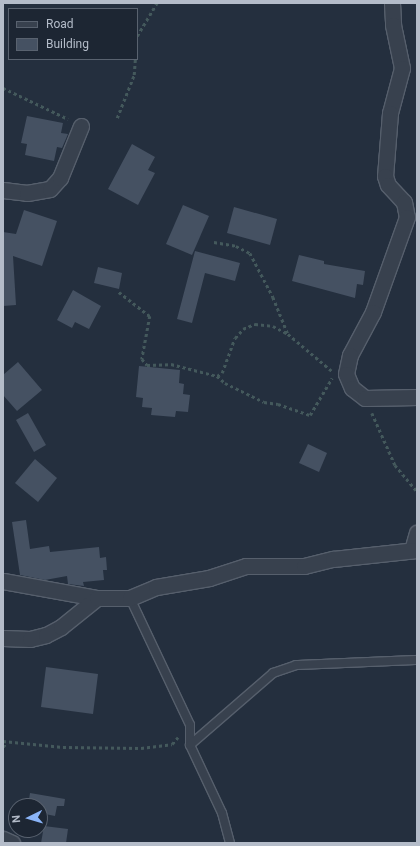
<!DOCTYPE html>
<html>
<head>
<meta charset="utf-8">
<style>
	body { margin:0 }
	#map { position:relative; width:420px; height:846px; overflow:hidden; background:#242f3e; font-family:Roboto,sans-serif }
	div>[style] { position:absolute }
	.building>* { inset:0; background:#455162 }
	.path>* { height:2.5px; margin-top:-1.25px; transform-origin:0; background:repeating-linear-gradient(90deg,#44595c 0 3px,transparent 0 6px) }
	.roads { filter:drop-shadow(1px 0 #565f6c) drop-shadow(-1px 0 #565f6c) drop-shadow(0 1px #565f6c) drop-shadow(0 -1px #565f6c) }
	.service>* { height:8px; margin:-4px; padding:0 4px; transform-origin:4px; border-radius:4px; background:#38414e }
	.minor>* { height:15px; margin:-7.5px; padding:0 7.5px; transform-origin:7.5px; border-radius:7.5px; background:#38414e }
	span { translate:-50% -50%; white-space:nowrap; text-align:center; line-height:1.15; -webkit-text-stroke:4px #1d2633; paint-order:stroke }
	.frame { position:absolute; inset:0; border:4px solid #b4bcc9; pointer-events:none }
	.legend { position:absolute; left:8px; top:8px; width:130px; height:52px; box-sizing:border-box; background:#1d2633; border:1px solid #59626f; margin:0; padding:5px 7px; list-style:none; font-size:12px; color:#b4bcc9 }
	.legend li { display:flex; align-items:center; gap:8px; height:20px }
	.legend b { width:20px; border:1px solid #59626f }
	.north { position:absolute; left:8px; top:798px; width:40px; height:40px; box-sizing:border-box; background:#1d2633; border:1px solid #59626f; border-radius:50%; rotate:265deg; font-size:11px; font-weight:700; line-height:16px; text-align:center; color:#b4bcc9 }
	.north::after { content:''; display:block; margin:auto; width:14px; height:18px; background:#8ab4f8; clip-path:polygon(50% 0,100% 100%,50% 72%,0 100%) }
</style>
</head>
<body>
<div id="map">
	<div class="building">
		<div style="clip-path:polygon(27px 116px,63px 123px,61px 133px,68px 134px,62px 148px,57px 147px,54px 161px,25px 155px,27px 144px,21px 143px)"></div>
		<div style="clip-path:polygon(132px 144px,155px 157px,148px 170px,155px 173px,138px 205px,108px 189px)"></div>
		<div style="clip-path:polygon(183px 205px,209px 216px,192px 255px,166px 244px)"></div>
		<div style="clip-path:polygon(234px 207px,277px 219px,270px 245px,227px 233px)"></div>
		<div style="clip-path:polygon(24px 210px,57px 221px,42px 266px,13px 256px,16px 305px,3px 306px,3px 232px,16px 234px)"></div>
		<div style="clip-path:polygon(195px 251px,240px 263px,235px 281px,205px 273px,192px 323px,177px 319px)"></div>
		<div style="clip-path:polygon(299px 255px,324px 261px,324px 264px,365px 271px,363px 285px,357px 284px,355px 298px,292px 281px)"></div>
		<div style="clip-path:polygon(98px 267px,122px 273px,119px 289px,94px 283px)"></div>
		<div style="clip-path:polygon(73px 290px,101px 306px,89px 329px,75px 322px,72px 328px,57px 320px)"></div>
		<div style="clip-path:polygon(18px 362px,42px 390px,17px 411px,3px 395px,3px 375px)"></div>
		<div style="clip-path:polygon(139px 366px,180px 370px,179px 383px,184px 384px,183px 394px,190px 395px,188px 412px,176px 411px,175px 417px,151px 415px,152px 408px,142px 407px,143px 398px,136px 397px)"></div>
		<div style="clip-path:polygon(28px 413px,46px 445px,34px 452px,16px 420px)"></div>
		<div style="clip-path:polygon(308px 444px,327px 453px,319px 472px,299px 463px)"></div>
		<div style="clip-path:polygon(35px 459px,57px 478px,38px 502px,15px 483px)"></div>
		<div style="clip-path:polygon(26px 520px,30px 549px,49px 546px,50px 552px,99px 547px,100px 558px,106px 557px,107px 570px,103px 570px,104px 580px,83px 582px,84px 586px,68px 584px,67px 576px,45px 580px,20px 575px,12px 522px)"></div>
		<div style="clip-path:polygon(46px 667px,98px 674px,93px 714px,41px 707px)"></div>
		<div style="clip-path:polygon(30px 793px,65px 799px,64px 806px,57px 806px,55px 816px,40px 813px,40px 806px,28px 806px)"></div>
		<div style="clip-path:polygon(44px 826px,68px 829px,66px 843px,41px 843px)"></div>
	</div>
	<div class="path">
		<div style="left:137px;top:36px;width:39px;rotate:-59deg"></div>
		<div style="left:3px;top:88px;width:72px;rotate:25.5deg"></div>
		<div style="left:117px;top:118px;width:46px;rotate:-68.4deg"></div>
		<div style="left:134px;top:75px;width:16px;rotate:-86deg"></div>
		<div style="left:214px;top:242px;width:22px;rotate:10deg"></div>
		<div style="left:236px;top:246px;width:16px;rotate:27deg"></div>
		<div style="left:250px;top:253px;width:50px;rotate:62.4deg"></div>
		<div style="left:273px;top:297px;width:40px;rotate:68deg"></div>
		<div style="left:119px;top:292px;width:39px;rotate:38deg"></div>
		<div style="left:150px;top:316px;width:44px;rotate:100.5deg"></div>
		<div style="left:142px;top:359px;width:8px;rotate:50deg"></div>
		<div style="left:147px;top:365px;width:24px;rotate:-2deg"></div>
		<div style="left:171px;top:364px;width:48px;rotate:14.6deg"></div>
		<div style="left:217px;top:376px;width:6px;rotate:-31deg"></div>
		<div style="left:222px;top:373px;width:37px;rotate:-70deg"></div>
		<div style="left:235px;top:338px;width:12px;rotate:-48deg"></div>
		<div style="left:243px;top:329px;width:13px;rotate:-23deg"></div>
		<div style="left:255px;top:324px;width:18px;rotate:6deg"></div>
		<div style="left:273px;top:326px;width:17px;rotate:28deg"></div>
		<div style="left:288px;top:334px;width:57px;rotate:40.1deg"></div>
		<div style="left:217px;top:376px;width:11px;rotate:41deg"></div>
		<div style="left:225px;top:383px;width:43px;rotate:26deg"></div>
		<div style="left:264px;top:402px;width:14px;rotate:8deg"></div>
		<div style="left:278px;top:404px;width:34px;rotate:19deg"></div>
		<div style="left:310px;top:415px;width:43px;rotate:-59.3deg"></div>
		<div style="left:372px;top:413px;width:57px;rotate:66.1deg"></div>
		<div style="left:395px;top:465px;width:34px;rotate:50deg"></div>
		<div style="left:3px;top:741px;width:60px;rotate:5.7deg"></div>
		<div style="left:63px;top:747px;width:78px;rotate:0.7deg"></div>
		<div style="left:141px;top:748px;width:31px;rotate:-7deg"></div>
		<div style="left:172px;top:744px;width:9px;rotate:-49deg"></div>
		<div style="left:3px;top:747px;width:6px;rotate:-51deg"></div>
	</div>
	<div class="roads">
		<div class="service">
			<div style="left:130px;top:598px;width:140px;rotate:64.7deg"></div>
			<div style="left:190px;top:725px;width:20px;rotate:90deg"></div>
			<div style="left:190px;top:745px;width:75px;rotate:64.8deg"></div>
			<div style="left:222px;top:813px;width:31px;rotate:75deg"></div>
			<div style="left:190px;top:745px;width:110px;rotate:-40.9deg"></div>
			<div style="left:273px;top:673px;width:24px;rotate:-19deg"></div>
			<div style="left:296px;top:665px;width:121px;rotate:-2.4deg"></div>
		</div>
		<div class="minor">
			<div style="left:392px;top:3px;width:22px;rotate:87deg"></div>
			<div style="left:393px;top:25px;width:44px;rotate:78.2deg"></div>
			<div style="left:402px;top:68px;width:47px;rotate:104.9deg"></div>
			<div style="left:390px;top:113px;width:63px;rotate:94.5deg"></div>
			<div style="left:385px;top:176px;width:9px;rotate:72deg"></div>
			<div style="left:388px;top:185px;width:23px;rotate:47deg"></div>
			<div style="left:404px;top:202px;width:15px;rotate:79deg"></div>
			<div style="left:407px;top:217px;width:101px;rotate:109.7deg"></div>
			<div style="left:373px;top:312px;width:49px;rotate:118.1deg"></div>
			<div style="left:350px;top:355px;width:19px;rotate:102deg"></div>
			<div style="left:346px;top:374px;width:15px;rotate:67deg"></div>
			<div style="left:352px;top:388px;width:16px;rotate:38deg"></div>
			<div style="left:365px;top:398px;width:52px;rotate:-1.1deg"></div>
			<div style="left:3px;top:190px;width:24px;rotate:7deg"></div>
			<div style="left:27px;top:193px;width:23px;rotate:-10deg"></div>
			<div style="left:50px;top:189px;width:15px;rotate:-48deg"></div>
			<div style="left:60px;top:178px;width:56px;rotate:-68deg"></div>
			<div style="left:412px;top:550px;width:18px;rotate:-74deg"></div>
			<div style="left:3px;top:581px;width:96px;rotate:10.3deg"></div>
			<div style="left:3px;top:638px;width:27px;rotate:2deg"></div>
			<div style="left:30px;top:639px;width:16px;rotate:-14deg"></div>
			<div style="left:46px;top:635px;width:17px;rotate:-28deg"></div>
			<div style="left:61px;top:627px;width:46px;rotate:-38.9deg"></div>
			<div style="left:97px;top:598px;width:33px"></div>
			<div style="left:130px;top:598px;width:28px;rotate:-23deg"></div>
			<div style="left:156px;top:587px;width:54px;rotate:-9.6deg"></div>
			<div style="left:209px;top:578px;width:39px;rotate:-18deg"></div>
			<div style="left:246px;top:566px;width:58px"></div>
			<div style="left:304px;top:566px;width:30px;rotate:-14deg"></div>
			<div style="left:333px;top:559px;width:84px;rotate:-6.1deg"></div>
			<div style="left:3px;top:839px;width:10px;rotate:24deg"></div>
		</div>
	</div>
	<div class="frame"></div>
	<ul class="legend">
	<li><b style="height:5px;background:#38414e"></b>Road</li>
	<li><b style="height:11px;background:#455162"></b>Building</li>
	</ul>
	<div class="north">N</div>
</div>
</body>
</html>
